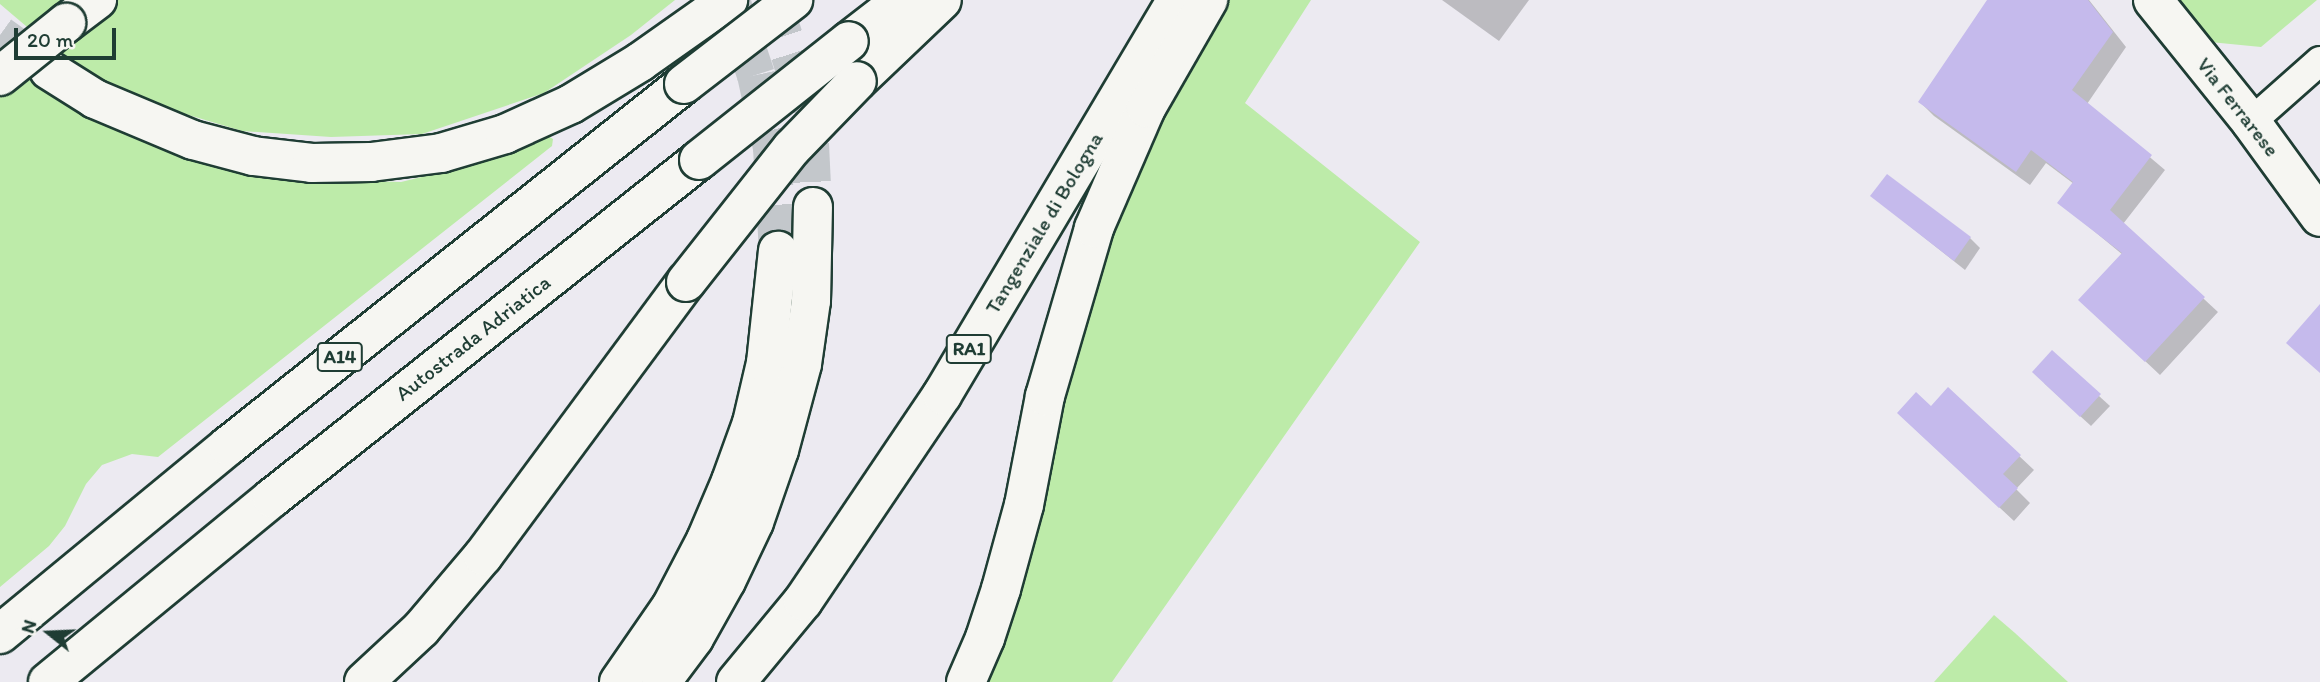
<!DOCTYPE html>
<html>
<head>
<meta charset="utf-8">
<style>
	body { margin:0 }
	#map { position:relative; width:2320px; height:682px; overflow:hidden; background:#eceaf1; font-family:Itim,sans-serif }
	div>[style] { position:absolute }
	.green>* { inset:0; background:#bdeba9 }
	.shadow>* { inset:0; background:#0003 }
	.building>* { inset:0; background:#c5baec }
	.motorway-tunnel>* { height:38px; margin-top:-19px; transform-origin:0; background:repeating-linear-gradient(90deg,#c3c7cb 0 38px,transparent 0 57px) }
	.roads { filter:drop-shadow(2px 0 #1f3d34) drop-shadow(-2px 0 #1f3d34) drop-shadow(0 2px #1f3d34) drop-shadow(0 -2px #1f3d34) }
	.minor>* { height:28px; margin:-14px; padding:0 14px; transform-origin:14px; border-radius:14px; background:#f6f6f2 }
	.secondary>* { height:38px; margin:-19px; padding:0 19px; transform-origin:19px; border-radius:19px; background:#f6f6f2 }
	.motorway>* { height:38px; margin:-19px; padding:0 19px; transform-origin:19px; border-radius:19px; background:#f6f6f2 }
	.bridges { filter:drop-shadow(2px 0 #1f3d34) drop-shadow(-2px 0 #1f3d34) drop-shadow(0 2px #1f3d34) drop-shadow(0 -2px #1f3d34) }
	.motorway-bridge>* { height:38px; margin:-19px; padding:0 19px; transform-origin:19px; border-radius:19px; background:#f6f6f2 }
	span { translate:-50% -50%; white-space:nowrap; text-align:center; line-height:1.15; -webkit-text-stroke:5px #f6f6f2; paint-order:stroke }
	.shield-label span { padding:2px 5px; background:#f6f6f2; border:2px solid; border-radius:5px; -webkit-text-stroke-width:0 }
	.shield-label { font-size:19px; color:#1f3d34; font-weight:700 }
	.street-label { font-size:21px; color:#1f3d34 }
	.north { position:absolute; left:14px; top:598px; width:70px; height:70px; -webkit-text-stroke:5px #f6f6f2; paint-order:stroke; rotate:288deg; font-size:19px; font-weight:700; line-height:28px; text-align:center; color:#1f3d34 }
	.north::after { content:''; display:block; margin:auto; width:24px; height:32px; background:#1f3d34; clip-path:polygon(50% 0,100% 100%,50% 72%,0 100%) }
	.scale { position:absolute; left:14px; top:28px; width:102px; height:32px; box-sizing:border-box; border:4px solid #1f3d34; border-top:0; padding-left:9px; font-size:21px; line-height:24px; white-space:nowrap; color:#1f3d34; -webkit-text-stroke:5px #f6f6f2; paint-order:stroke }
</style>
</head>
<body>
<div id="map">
	<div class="green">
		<div style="clip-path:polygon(0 0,675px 0,631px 35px,544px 93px,422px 134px,331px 137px,242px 131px,172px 110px,99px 81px,53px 49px,0 4px)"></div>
		<div style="clip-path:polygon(1219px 0,1311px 0,1245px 103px,1420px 242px,1112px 682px,980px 682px,1112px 214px)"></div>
		<div style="clip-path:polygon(2175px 0,2317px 0,2261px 47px,2210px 42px)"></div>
		<div style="clip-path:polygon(0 57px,61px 99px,279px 178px,401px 182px,479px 163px,548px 136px,553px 139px,552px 146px,158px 457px,132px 454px,102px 465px,86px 484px,65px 526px,49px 546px,0 587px)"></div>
		<div style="clip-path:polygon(1994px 615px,2015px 633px,2068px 682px,1934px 682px)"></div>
	</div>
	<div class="shadow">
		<div style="clip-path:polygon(1442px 0,1529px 0,1499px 41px)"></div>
		<div style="clip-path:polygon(1989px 0,2089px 0,2126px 47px,2087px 104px,2165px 170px,2123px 224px,2218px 312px,2160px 375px,2095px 314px,2123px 255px,2060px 203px,2074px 184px,2046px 163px,2030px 185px,1934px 116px,1920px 102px)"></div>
		<div style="clip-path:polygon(1872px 196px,1970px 238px,1980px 248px,1965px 270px)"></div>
		<div style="clip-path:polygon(2044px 383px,2099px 396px,2110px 406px,2091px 426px)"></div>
		<div style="clip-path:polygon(1948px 389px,2034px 470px,2016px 489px,2030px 503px,2014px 521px,1913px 427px)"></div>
	</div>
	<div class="building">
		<div style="clip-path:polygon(1987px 0,2088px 0,2113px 32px,2072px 90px,2152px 155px,2110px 210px,2205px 297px,2145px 362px,2078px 300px,2122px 253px,2057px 203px,2073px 182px,2031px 150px,2016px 172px,1918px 102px)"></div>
		<div style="clip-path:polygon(1887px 174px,1971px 237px,1954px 261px,1870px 196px)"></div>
		<div style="clip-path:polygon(2320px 304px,2320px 373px,2286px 343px)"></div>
		<div style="clip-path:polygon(2052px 350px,2101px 394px,2080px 417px,2032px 372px)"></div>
		<div style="clip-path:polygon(1948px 387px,2021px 455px,2003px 474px,2018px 488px,1999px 508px,1897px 413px,1916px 392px,1931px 406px)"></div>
	</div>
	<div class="motorway-tunnel">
		<div style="left:731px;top:0;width:79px;rotate:71.6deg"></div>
		<div style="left:756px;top:75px;width:75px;rotate:77.6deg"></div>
		<div style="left:772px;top:148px;width:103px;rotate:86.7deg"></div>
		<div style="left:772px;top:0;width:78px;rotate:72deg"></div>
		<div style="left:796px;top:74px;width:71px;rotate:78.7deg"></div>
		<div style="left:810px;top:144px;width:63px;rotate:87.3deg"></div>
		<div style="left:0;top:35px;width:60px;rotate:35.5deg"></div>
	</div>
	<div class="roads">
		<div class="minor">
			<div style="left:2251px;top:122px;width:92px;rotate:-41.5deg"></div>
		</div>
		<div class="secondary">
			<div style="left:2153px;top:0;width:156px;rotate:51.2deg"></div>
			<div style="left:2251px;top:122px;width:117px;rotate:54deg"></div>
		</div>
		<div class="motorway">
			<div style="left:66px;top:23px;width:39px;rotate:-37deg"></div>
			<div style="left:849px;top:41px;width:67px;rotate:-37.7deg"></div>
			<div style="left:49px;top:70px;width:54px;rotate:32.2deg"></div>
			<div style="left:95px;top:99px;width:106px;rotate:22.7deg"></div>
			<div style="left:193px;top:140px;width:62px;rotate:14.9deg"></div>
			<div style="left:253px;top:156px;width:59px;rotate:6.8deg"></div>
			<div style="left:312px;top:163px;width:59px;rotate:-1deg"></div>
			<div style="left:371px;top:162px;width:71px;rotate:-7.3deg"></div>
			<div style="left:441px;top:153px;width:67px;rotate:-16.5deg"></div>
			<div style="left:505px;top:134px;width:72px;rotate:-24.4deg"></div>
			<div style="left:571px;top:104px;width:81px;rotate:-31.3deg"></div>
			<div style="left:640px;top:62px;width:108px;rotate:-35.2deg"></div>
			<div style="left:857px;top:81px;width:117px;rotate:-43.6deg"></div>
			<div style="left:0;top:634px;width:296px;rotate:-39.5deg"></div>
			<div style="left:228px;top:446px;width:582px;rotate:-38.44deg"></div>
			<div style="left:48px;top:682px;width:290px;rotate:-39.4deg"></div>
			<div style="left:272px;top:498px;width:545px;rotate:-38.36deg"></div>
			<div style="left:364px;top:682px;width:78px;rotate:-42.9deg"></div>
			<div style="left:421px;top:629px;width:96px;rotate:-49.7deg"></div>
			<div style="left:483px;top:556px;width:341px;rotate:-53.5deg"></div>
			<div style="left:619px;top:682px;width:91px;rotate:-55.3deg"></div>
			<div style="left:671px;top:607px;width:76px;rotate:-62.4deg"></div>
			<div style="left:706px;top:540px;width:64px;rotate:-67deg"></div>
			<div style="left:731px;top:481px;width:62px;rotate:-70.1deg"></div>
			<div style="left:752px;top:423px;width:62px;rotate:-76.9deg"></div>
			<div style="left:766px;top:363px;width:113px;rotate:-83.9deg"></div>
			<div style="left:661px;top:682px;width:55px;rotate:-53.1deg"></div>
			<div style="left:694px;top:638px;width:65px;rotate:-60.7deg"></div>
			<div style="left:726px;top:581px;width:65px;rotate:-64.6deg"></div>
			<div style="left:754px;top:522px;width:76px;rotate:-70.9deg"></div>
			<div style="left:779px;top:450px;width:89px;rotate:-75deg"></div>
			<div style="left:802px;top:364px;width:64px;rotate:-81.9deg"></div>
			<div style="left:811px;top:301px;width:94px;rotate:-88.8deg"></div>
			<div style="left:736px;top:682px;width:105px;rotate:-50.4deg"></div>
			<div style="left:803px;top:601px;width:249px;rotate:-56deg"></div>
			<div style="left:942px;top:395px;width:460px;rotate:-59.3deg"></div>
			<div style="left:966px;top:682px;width:48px;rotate:-66.6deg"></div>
			<div style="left:985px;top:638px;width:52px;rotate:-71.9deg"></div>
			<div style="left:1001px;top:589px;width:87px;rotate:-74.7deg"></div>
			<div style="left:1024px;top:505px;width:111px;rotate:-79.1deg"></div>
			<div style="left:1045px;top:396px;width:175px;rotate:-73.7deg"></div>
			<div style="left:1094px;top:228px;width:131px;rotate:-66.6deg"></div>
			<div style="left:1146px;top:108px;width:125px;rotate:-60.1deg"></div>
		</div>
	</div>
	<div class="bridges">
		<div class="motorway-bridge">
			<div style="left:0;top:76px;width:85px;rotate:-38.8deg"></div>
			<div style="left:684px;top:84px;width:138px;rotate:-37.6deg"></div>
			<div style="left:699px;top:160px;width:191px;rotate:-38.4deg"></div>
			<div style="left:686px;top:282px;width:171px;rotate:-51.7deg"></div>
			<div style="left:792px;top:148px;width:93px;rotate:-45.9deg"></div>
		</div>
	</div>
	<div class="shield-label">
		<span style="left:969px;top:349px">RA1</span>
		<span style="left:340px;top:357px">A14</span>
	</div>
	<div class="street-label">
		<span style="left:2238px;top:107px;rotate:52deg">Via Ferrarese</span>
		<span style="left:1044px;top:223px;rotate:-59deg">Tangenziale di Bologna</span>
		<span style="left:473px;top:338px;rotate:-38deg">Autostrada Adriatica</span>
	</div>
	<div class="north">N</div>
	<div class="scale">20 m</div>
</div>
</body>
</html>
